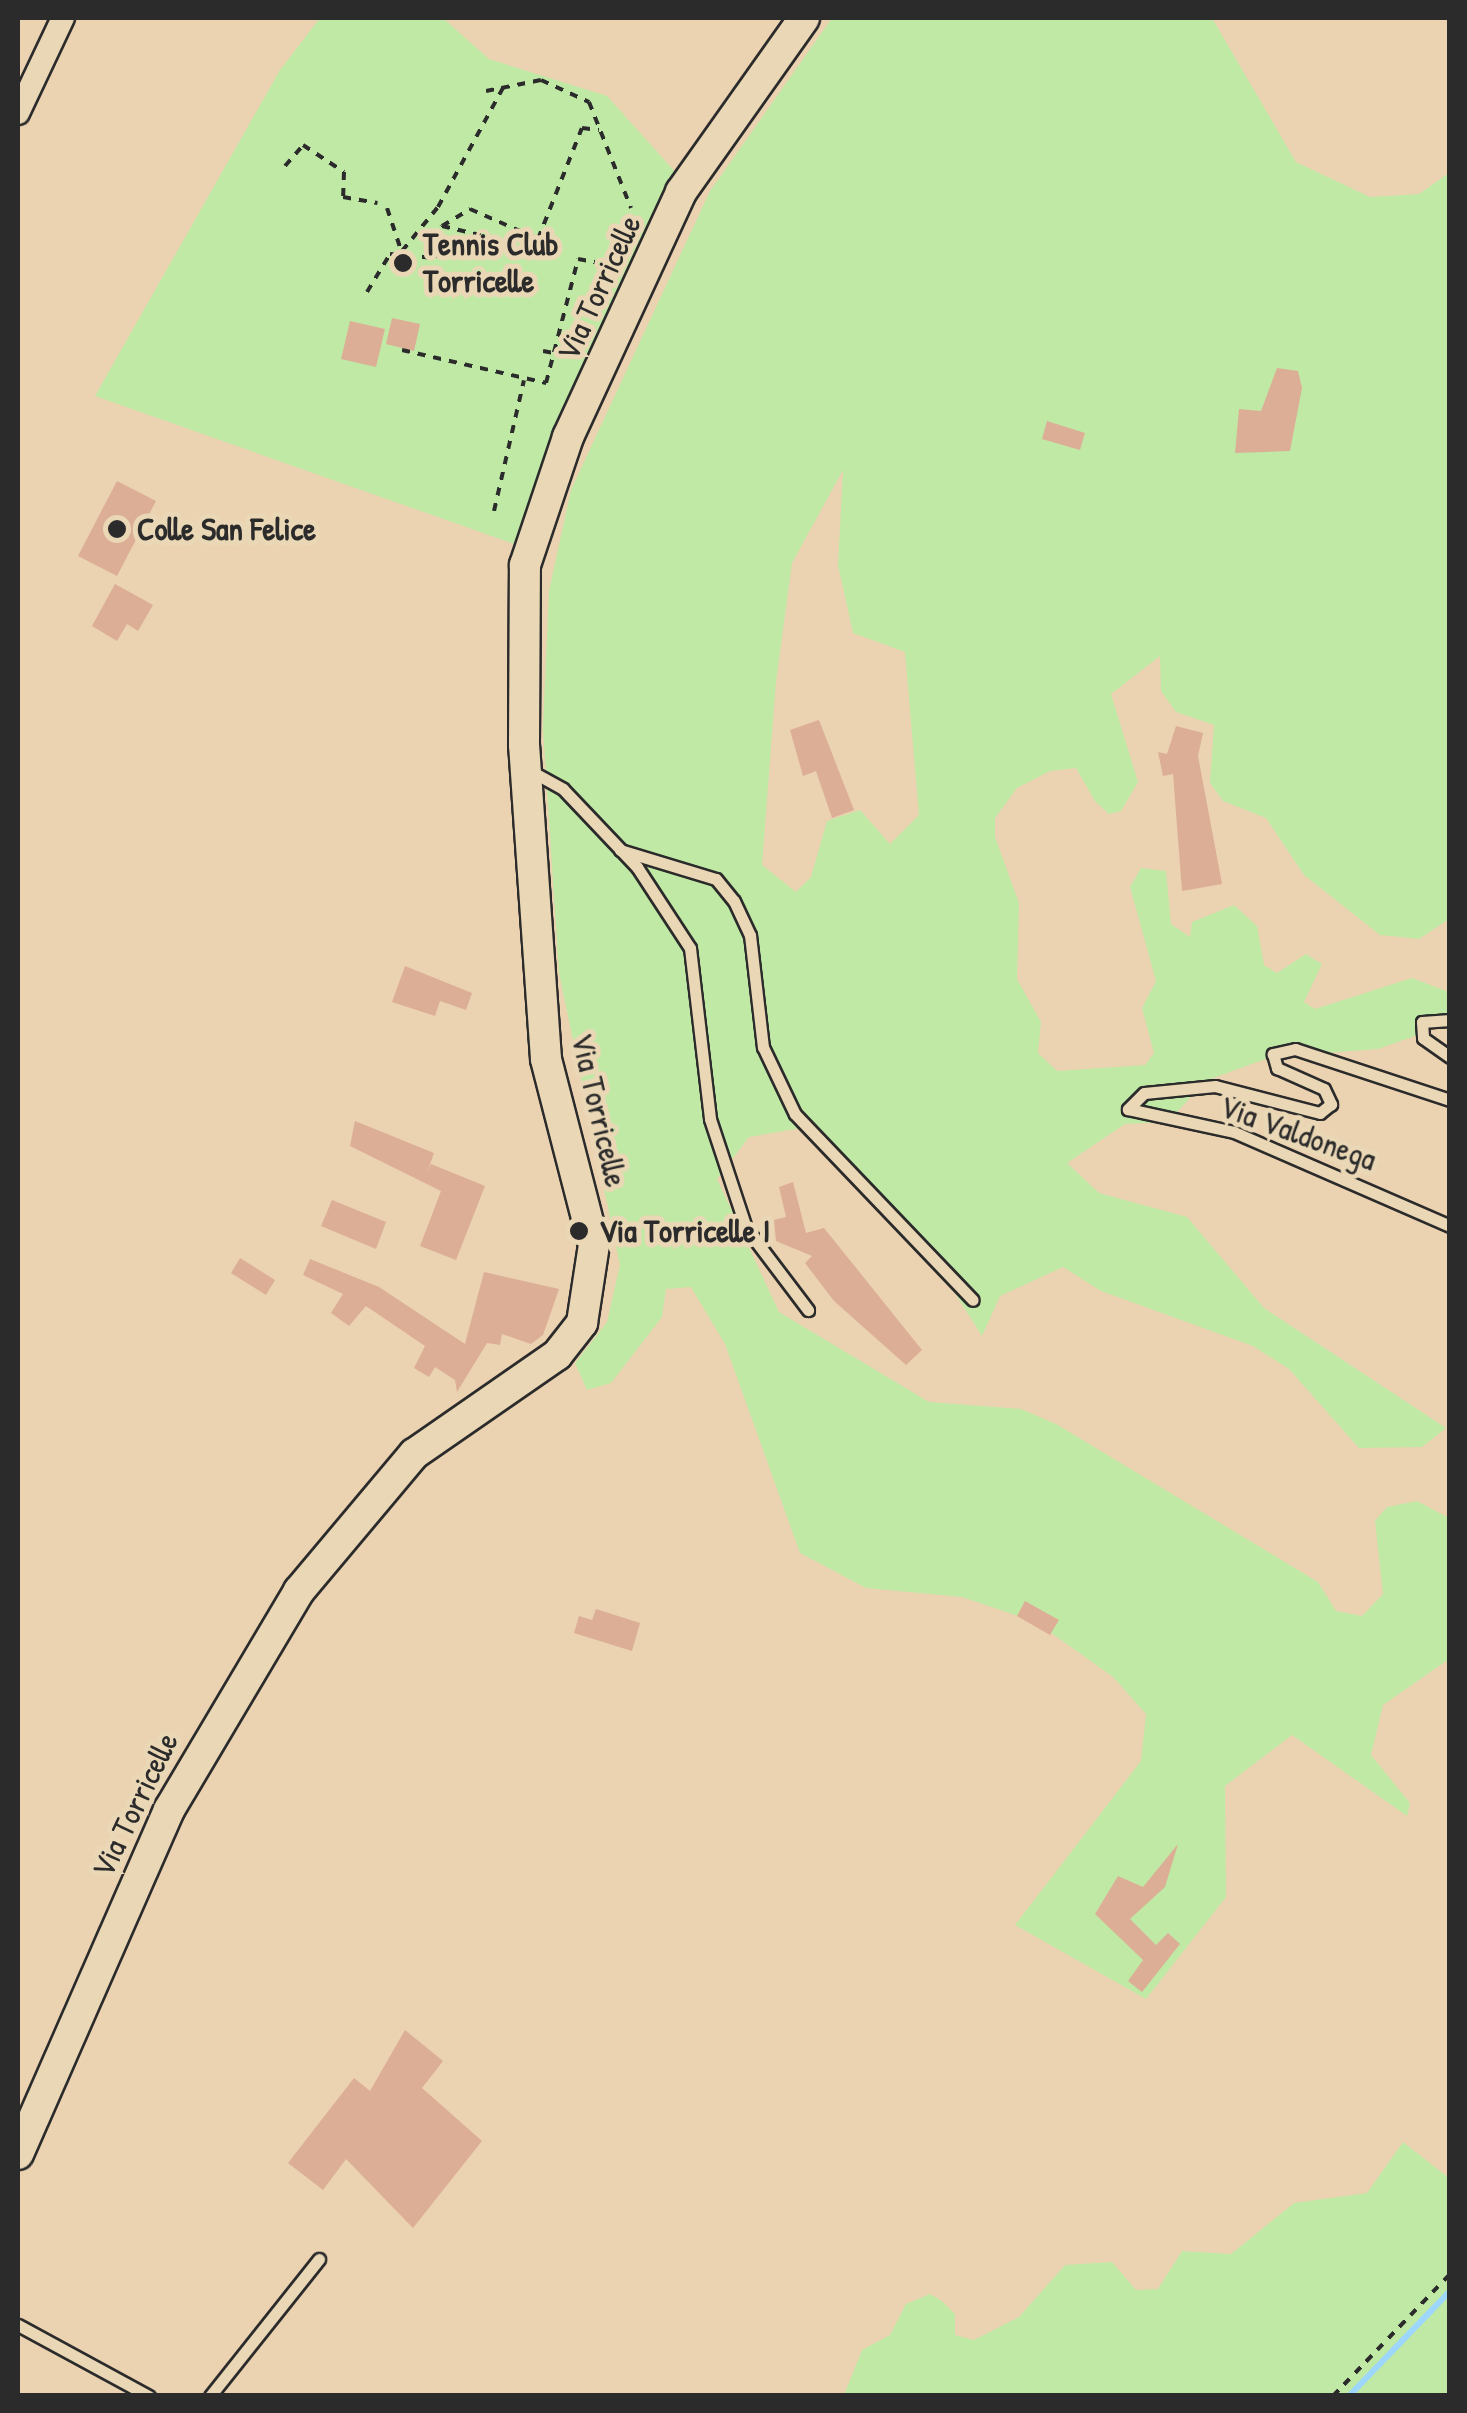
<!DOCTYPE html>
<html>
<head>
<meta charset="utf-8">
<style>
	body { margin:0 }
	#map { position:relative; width:1467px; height:2413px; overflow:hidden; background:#ebd2b1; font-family:"Patrick Hand",sans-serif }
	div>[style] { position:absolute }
	.green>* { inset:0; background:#c0e9a5 }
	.stream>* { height:6px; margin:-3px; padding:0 3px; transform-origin:3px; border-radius:3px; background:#9dd7fd }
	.building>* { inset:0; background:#dcae96 }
	.path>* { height:4px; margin-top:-2px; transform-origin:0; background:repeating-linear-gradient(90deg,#2b2b2b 0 8px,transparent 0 16px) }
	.roads { filter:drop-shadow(2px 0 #2b2b2b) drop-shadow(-2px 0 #2b2b2b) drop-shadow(0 2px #2b2b2b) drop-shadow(0 -2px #2b2b2b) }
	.lane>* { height:11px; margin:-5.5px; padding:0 5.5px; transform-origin:5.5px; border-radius:5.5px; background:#ead7b5 }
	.street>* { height:22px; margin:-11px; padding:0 11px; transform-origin:11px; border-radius:11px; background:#ead7b5 }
	.secondary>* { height:30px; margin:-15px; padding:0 15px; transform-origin:15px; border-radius:15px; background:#ead7b5 }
	.dots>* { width:28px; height:28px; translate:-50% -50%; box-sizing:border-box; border:5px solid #ead7b5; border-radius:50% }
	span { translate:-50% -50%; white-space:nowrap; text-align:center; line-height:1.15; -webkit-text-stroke:10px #ead7b5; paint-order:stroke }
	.poi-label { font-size:32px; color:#2b2b2b; font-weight:700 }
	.left { translate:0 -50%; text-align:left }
	.street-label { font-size:32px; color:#2b2b2b }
	.frame { position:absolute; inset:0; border:20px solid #2b2b2b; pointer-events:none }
</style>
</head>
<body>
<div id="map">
	<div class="green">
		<div style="clip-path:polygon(320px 18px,443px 18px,489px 59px,607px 96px,678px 175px,551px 437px,517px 545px,95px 396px,280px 70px)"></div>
		<div style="clip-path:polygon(evenodd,832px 18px,1212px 18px,1296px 162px,1370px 197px,1419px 194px,1449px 173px,1449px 919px,1419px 939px,1380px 935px,1304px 875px,1266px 818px,1223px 801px,1210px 783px,1214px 725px,1176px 712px,1161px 691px,1160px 656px,1111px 694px,1138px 782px,1121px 811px,1109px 814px,1095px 801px,1076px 768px,1050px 771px,1017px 788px,995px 818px,995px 837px,1019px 903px,1017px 979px,1041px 1022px,1038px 1053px,1057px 1071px,1145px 1065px,1154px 1053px,1142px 1008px,1156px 981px,1130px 887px,1141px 868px,1166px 871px,1171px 924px,1190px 937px,1192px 922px,1234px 905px,1257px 926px,1264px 965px,1277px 973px,1306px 954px,1322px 964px,1304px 1002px,1315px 1009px,1412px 978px,1449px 992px,1449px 1020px,1429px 1031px,1378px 1049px,1271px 1057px,1205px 1081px,1168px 1122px,1125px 1124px,1067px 1163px,1099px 1193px,1187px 1217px,1264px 1308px,1446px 1428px,1422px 1447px,1359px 1448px,1289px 1369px,1253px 1346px,1101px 1291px,1063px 1267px,1000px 1296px,982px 1336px,922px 1241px,801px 1128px,749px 1137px,717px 1179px,779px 1312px,929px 1402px,1021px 1409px,1056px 1424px,1318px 1582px,1336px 1611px,1362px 1616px,1383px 1594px,1375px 1521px,1387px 1507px,1417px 1501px,1449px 1518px,1449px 1659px,1383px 1705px,1371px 1755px,1410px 1803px,1407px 1816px,1292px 1735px,1225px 1786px,1226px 1897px,1146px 1999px,1015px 1925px,1141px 1761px,1146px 1714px,1113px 1677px,1036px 1622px,962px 1597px,866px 1588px,800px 1553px,725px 1344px,691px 1287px,666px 1289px,662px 1317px,611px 1383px,587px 1390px,575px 1363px,607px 1322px,620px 1265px,559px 973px,543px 728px,549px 591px,571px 490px,710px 191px,832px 18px,843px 470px,838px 565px,853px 633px,905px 652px,919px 815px,890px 844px,860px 810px,827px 821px,811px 877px,796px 892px,762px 865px,776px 682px,792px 563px,843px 470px)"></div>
		<div style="clip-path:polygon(1403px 2142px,1449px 2178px,1449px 2395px,844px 2395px,862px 2350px,890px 2335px,906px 2304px,930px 2294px,942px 2301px,955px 2314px,955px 2335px,974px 2340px,1019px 2317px,1065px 2265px,1112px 2262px,1136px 2290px,1158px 2289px,1182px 2251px,1231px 2254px,1294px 2203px,1367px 2193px)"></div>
	</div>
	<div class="stream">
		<div style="left:1349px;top:2396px;width:146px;rotate:-46.1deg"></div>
	</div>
	<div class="building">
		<div style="clip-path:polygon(392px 318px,420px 324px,414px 351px,386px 344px)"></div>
		<div style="clip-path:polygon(350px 321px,385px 329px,376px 367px,341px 359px)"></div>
		<div style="clip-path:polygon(1277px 368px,1298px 371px,1302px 388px,1290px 451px,1235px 453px,1239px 409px,1261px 411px)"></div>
		<div style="clip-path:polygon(1047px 421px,1085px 433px,1080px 450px,1042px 439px)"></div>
		<div style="clip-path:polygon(117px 481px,156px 501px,117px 576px,78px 556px)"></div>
		<div style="clip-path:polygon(115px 584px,153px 605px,138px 631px,127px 624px,117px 641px,92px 626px)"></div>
		<div style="clip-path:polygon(819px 720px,854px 810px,832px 818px,816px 771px,803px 776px,790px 730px)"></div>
		<div style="clip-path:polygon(1176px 726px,1203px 733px,1198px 756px,1222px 884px,1182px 891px,1173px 774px,1163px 776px,1158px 752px,1167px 754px)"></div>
		<div style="clip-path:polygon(405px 966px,472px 993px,466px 1010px,440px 1001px,435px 1016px,392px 1002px)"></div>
		<div style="clip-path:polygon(355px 1121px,434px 1153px,427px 1173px,431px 1164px,485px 1186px,456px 1260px,420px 1246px,441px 1191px,350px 1146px)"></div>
		<div style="clip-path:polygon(793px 1182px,806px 1233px,824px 1228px,922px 1350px,906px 1365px,834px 1301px,805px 1263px,812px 1256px,776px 1241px,774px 1220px,786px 1217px,779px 1187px)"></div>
		<div style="clip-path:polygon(332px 1200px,386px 1222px,376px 1249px,321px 1226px)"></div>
		<div style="clip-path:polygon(240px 1258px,275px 1280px,266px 1295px,231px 1273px)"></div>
		<div style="clip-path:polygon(310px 1259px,379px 1287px,465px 1344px,484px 1272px,559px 1289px,543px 1335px,531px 1344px,502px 1334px,500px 1345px,487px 1343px,457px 1392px,455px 1380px,435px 1367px,429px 1377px,414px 1368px,425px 1346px,366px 1306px,349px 1326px,331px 1313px,343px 1294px,303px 1275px)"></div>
		<div style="clip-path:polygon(1025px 1601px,1059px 1620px,1050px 1635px,1017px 1616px)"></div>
		<div style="clip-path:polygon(596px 1609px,640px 1623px,632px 1651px,574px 1633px,579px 1616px,592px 1620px)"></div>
		<div style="clip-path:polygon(1178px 1844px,1165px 1887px,1130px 1919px,1156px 1945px,1168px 1933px,1180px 1944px,1142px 1992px,1128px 1981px,1143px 1960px,1095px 1914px,1118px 1876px,1143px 1887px)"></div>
		<div style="clip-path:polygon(405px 2030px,443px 2061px,422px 2088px,482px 2141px,413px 2228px,346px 2159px,323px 2190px,288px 2163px,354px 2078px,370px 2091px)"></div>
	</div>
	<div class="path">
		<div style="left:486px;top:91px;width:56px;rotate:-11.3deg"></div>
		<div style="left:541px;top:80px;width:53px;rotate:24.6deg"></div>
		<div style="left:589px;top:102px;width:114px;rotate:68.4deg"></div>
		<div style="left:285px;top:166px;width:28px;rotate:-49deg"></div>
		<div style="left:303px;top:145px;width:49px;rotate:33.4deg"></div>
		<div style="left:344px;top:172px;width:25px;rotate:92deg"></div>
		<div style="left:343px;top:197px;width:35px;rotate:10deg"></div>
		<div style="left:387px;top:208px;width:44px;rotate:71.6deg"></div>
		<div style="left:442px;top:226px;width:96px;rotate:13.3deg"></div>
		<div style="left:535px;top:248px;width:9px;rotate:-72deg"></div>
		<div style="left:402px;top:251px;width:57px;rotate:-50.7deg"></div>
		<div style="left:438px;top:207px;width:138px;rotate:-61.4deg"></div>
		<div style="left:367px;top:292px;width:44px;rotate:-58.8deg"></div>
		<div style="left:390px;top:254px;width:45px;rotate:5.1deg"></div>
		<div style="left:435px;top:258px;width:33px;rotate:-78deg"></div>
		<div style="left:442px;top:226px;width:33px;rotate:-31deg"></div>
		<div style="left:470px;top:209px;width:74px;rotate:23.8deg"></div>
		<div style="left:538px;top:239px;width:119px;rotate:-68.4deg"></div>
		<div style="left:582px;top:128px;width:17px;rotate:7deg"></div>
		<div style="left:402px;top:350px;width:148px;rotate:12.9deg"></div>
		<div style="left:546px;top:383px;width:128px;rotate:-75.5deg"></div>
		<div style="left:578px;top:259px;width:17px;rotate:10deg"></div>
		<div style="left:543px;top:351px;width:11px;rotate:10deg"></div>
		<div style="left:494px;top:511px;width:134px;rotate:-77.1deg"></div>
		<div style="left:1333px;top:2396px;width:169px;rotate:-46.2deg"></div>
	</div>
	<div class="roads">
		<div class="lane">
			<div style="left:529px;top:770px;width:39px;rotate:29deg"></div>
			<div style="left:563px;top:789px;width:108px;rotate:46.5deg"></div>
			<div style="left:637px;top:867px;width:97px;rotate:56.8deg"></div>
			<div style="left:690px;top:948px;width:172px;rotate:83.3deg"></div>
			<div style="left:710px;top:1119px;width:115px;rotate:71.7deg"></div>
			<div style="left:746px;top:1228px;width:103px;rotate:52.9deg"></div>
			<div style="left:620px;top:850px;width:100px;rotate:16.8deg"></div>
			<div style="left:716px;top:879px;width:28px;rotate:51deg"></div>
			<div style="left:734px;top:901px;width:38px;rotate:65deg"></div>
			<div style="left:750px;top:935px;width:113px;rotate:83.4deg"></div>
			<div style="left:763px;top:1047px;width:74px;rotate:64.5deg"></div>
			<div style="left:795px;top:1114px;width:257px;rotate:46.3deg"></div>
			<div style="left:1450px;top:1020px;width:28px;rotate:176deg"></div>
			<div style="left:1422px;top:1022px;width:16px;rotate:86deg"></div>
			<div style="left:1423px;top:1038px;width:33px;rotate:35deg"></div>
			<div style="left:1450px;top:1100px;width:163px;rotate:-161.8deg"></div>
			<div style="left:1295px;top:1049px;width:23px;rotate:167deg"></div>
			<div style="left:1273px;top:1054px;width:15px;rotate:74deg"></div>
			<div style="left:1277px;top:1068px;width:51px;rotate:24.1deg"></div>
			<div style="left:1324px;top:1089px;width:17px;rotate:65deg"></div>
			<div style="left:1331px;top:1104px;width:14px;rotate:141deg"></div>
			<div style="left:1320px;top:1113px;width:108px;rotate:-165.6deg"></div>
			<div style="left:1215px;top:1086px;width:71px;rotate:174.4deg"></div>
			<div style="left:1144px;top:1093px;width:23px;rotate:135deg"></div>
			<div style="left:1128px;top:1109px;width:108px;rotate:12.2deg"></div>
			<div style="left:1234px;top:1132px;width:236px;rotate:23.5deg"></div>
			<div style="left:18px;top:2325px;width:149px;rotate:28.5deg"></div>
			<div style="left:210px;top:2396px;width:175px;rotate:-51.5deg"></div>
		</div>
		<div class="street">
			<div style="left:18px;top:113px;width:105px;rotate:-64.7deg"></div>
		</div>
		<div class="secondary">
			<div style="left:18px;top:2154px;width:376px;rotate:-66.3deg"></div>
			<div style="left:169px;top:1810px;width:255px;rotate:-59.3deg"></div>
			<div style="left:299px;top:1591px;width:179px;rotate:-50deg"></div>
			<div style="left:414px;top:1454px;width:174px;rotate:-34.7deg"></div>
			<div style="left:557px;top:1355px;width:41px;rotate:-52deg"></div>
			<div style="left:582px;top:1323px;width:79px;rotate:-81.3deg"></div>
			<div style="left:594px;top:1245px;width:192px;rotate:-104.5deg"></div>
			<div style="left:546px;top:1059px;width:315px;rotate:-94deg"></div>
			<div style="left:524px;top:745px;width:180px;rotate:-89.7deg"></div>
			<div style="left:525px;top:565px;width:135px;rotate:-71.4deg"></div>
			<div style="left:568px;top:437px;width:270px;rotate:-65.2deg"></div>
			<div style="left:681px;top:192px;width:213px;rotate:-54.7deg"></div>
		</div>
	</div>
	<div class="dots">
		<div style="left:403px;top:263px;background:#2b2b2b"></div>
		<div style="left:117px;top:529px;background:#2b2b2b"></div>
		<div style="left:579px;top:1231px;background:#2b2b2b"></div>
	</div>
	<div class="poi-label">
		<span class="left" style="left:423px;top:263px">Tennis Club<br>Torricelle</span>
		<span class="left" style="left:137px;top:529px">Colle San Felice</span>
		<span class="left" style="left:599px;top:1231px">Via Torricelle I</span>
	</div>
	<div class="street-label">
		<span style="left:599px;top:288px;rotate:-65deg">Via Torricelle</span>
		<span style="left:599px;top:1110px;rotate:77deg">Via Torricelle</span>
		<span style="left:1298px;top:1133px;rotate:20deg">Via Valdonega</span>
		<span style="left:135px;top:1805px;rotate:-64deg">Via Torricelle</span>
	</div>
	<div class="frame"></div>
</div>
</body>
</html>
